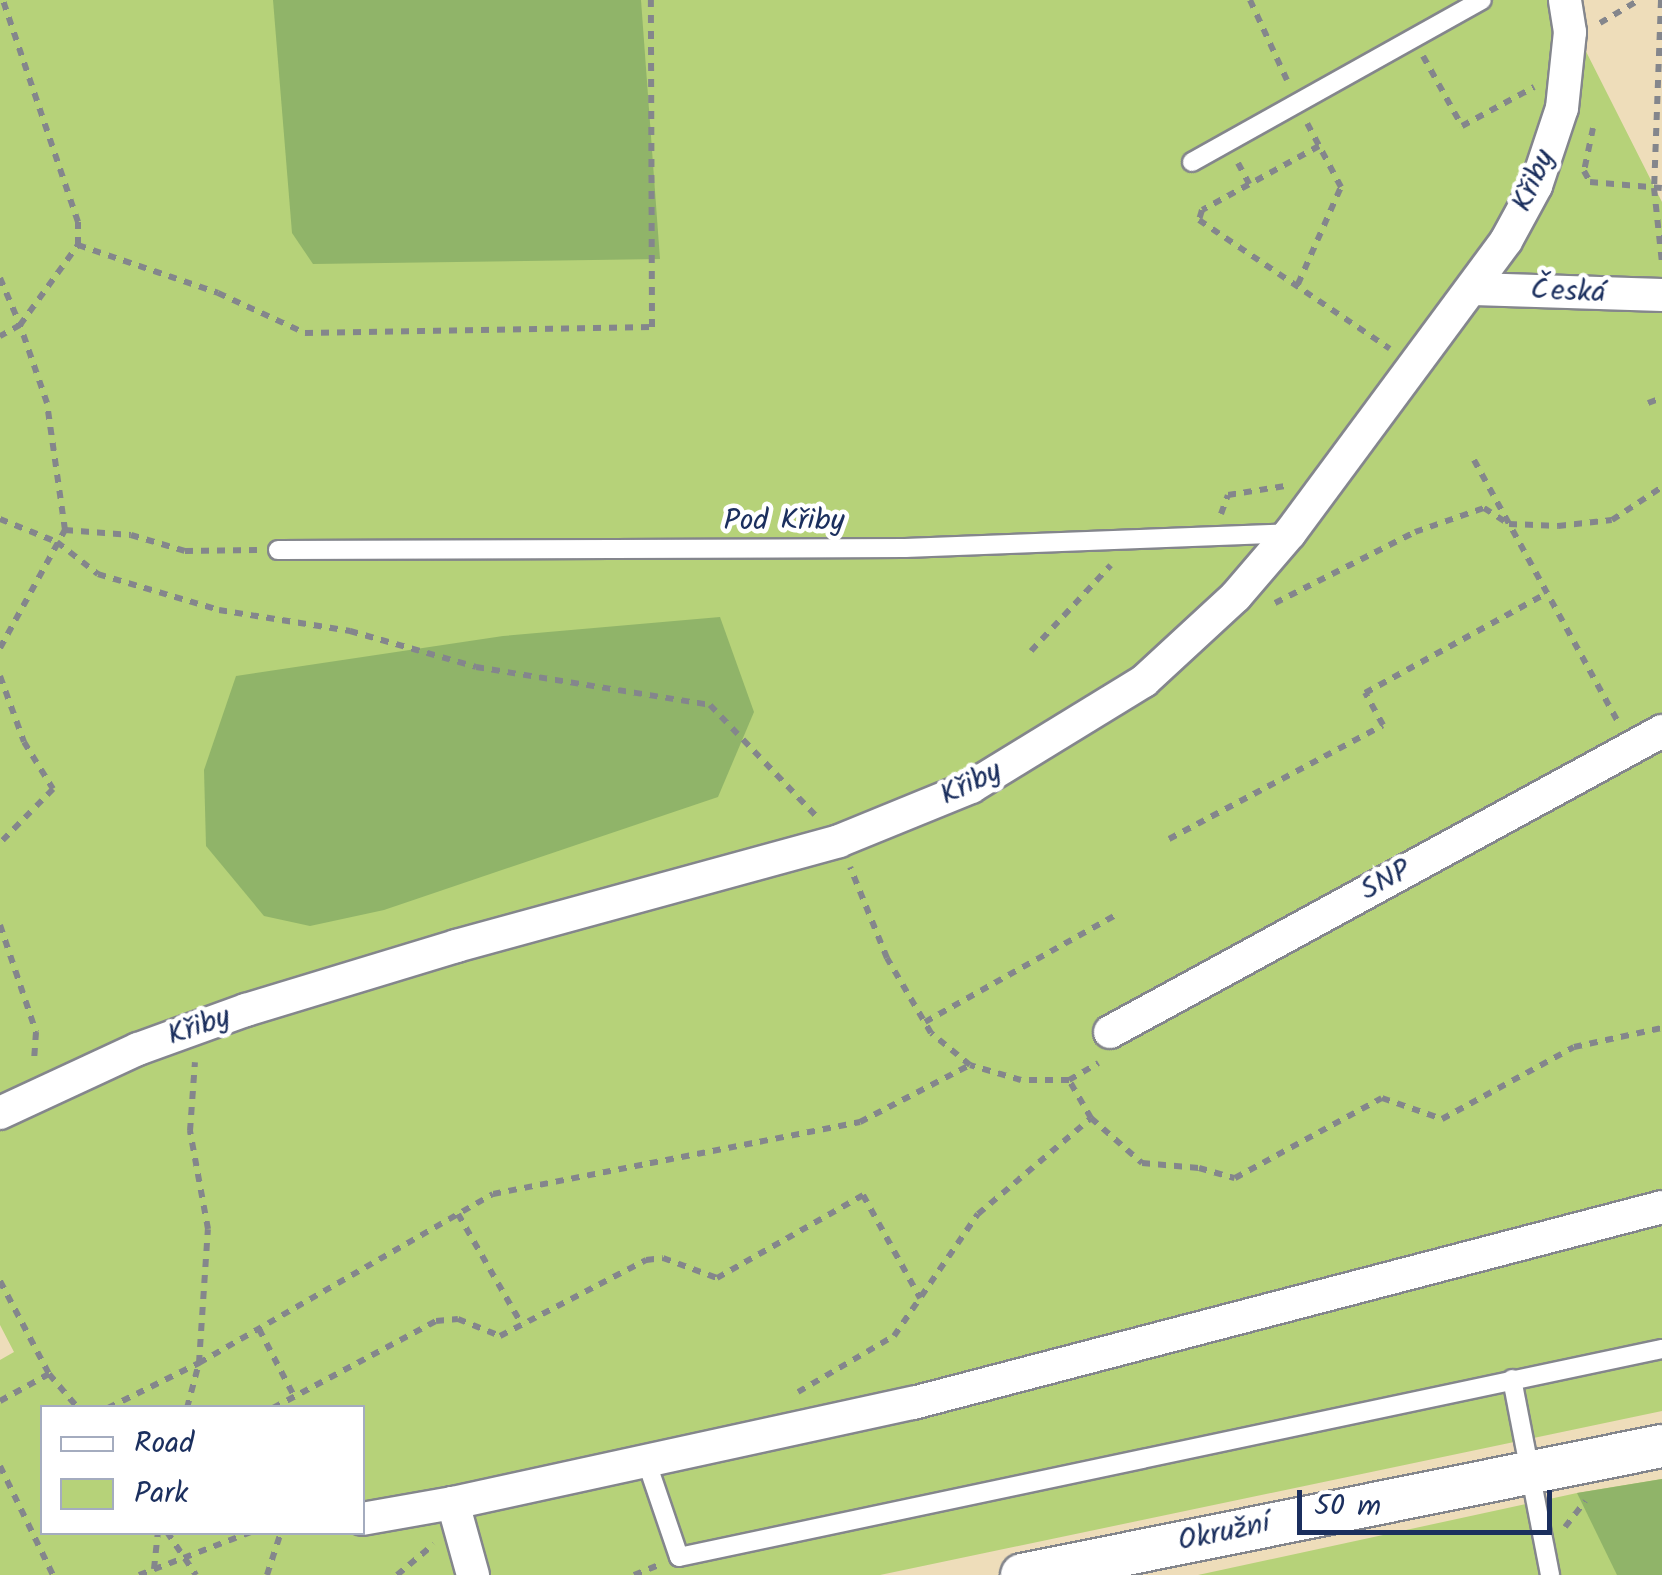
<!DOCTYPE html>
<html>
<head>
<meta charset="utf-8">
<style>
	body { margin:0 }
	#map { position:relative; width:1662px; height:1575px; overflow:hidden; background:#eeddba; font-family:Kalam,sans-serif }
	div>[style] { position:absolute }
	.green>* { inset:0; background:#b6d279 }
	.forest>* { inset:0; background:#90b469 }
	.path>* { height:6px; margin-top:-3px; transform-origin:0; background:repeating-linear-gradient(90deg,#84868c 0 8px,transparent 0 16px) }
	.roads { filter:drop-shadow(2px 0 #84868c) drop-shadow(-2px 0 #84868c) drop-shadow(0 2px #84868c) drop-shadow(0 -2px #84868c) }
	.service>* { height:18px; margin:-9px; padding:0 9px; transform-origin:9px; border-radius:9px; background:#fff }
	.minor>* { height:32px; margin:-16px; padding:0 16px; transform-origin:16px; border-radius:16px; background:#fff }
	.tertiary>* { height:42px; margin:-21px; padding:0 21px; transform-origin:21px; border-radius:21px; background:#fff }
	span { translate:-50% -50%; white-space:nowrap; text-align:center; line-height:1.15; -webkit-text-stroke:9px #fff; paint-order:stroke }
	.street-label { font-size:30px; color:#1b2f5e }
	.legend { position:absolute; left:40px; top:1405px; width:325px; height:130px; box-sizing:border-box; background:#fff; border:2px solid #a4acbf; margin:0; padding:12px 18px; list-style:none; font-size:30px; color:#1b2f5e }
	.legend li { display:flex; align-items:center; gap:20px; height:50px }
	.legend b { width:50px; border:2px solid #a4acbf }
	.scale { position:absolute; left:1297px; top:1490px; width:255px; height:45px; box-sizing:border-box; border:5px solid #1b2f5e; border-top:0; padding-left:12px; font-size:30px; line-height:35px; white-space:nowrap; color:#1b2f5e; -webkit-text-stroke:8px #fff; paint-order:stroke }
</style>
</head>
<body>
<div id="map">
	<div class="green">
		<div style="clip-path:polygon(evenodd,0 0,1560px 0,1662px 202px,1662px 1411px,880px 1575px,0 1575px,0 1360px,14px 1352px,0 1325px,0 0,42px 1408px,362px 1408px,362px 1532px,42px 1532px,42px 1408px)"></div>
		<div style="clip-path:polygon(1662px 1479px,1662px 1575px,1198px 1575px,1577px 1493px)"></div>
	</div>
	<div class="forest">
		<div style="clip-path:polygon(273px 0,641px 0,660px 259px,313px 264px,292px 233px)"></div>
		<div style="clip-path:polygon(720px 617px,754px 712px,718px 797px,384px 910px,310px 926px,264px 916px,206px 846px,204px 770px,236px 676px,503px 636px)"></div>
		<div style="clip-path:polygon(1662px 1479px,1662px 1575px,1617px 1575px,1577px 1493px)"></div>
	</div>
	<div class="path">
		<div style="left:1250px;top:0;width:88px;rotate:65.2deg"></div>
		<div style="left:1661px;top:0;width:188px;rotate:92.1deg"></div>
		<div style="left:1654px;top:188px;width:75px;rotate:83.9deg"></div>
		<div style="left:1600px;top:23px;width:45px;rotate:-30.5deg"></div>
		<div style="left:1423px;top:56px;width:80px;rotate:60.9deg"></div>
		<div style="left:1462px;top:126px;width:82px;rotate:-28.4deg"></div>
		<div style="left:1593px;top:128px;width:44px;rotate:101.8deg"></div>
		<div style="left:1584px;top:171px;width:13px;rotate:61deg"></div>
		<div style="left:1590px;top:182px;width:72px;rotate:4.8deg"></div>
		<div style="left:1319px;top:146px;width:133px;rotate:151.3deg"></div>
		<div style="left:1202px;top:210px;width:10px;rotate:107deg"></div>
		<div style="left:1199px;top:220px;width:230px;rotate:34deg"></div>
		<div style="left:1238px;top:163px;width:24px;rotate:62deg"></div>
		<div style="left:78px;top:245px;width:148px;rotate:18.9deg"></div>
		<div style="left:218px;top:293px;width:96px;rotate:24.7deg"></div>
		<div style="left:305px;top:333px;width:347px;rotate:-1deg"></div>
		<div style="left:652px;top:327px;width:327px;rotate:-90.2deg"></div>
		<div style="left:0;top:278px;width:51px;rotate:66.9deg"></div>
		<div style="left:20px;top:325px;width:23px;rotate:151deg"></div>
		<div style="left:1298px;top:284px;width:106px;rotate:-66.1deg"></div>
		<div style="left:1341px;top:187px;width:72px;rotate:-118deg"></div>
		<div style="left:1648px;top:403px;width:15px;rotate:-20deg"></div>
		<div style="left:1474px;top:460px;width:299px;rotate:61.2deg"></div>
		<div style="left:1221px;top:514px;width:20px;rotate:-70deg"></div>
		<div style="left:1228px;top:495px;width:58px;rotate:-9deg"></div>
		<div style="left:0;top:519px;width:61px;rotate:22deg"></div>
		<div style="left:57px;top:542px;width:52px;rotate:38deg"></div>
		<div style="left:98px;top:574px;width:126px;rotate:16.6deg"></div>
		<div style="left:219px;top:610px;width:133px;rotate:9.1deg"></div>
		<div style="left:350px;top:631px;width:131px;rotate:15.9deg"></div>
		<div style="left:476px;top:667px;width:237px;rotate:9.2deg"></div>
		<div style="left:710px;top:705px;width:153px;rotate:46.3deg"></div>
		<div style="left:65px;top:530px;width:66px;rotate:4.3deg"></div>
		<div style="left:131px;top:535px;width:56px;rotate:16.5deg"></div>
		<div style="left:185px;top:551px;width:72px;rotate:-0.8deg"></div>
		<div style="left:1275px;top:603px;width:157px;rotate:-26.9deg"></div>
		<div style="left:1415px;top:532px;width:73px;rotate:-19.2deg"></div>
		<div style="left:1484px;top:508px;width:30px;rotate:33deg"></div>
		<div style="left:1509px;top:524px;width:49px;rotate:2.3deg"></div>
		<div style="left:1558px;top:526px;width:54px;rotate:-6.3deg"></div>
		<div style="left:1612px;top:520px;width:60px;rotate:-33.4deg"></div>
		<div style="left:0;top:648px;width:135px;rotate:-61.2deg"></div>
		<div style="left:65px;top:530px;width:128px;rotate:-98.1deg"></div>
		<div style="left:47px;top:403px;width:83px;rotate:-109.1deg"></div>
		<div style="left:20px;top:325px;width:99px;rotate:-54.1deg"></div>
		<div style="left:78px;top:245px;width:23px;rotate:-90deg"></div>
		<div style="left:78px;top:222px;width:234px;rotate:-108.7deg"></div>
		<div style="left:1031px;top:651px;width:117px;rotate:-47.1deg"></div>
		<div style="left:0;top:676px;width:70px;rotate:70deg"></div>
		<div style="left:24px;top:742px;width:55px;rotate:58.3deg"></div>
		<div style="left:53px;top:789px;width:76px;rotate:134.5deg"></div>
		<div style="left:1169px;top:839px;width:242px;rotate:-28deg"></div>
		<div style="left:1383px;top:725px;width:37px;rotate:-119deg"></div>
		<div style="left:1365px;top:693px;width:208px;rotate:-28.8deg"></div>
		<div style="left:0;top:925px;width:113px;rotate:71.4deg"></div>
		<div style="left:36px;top:1032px;width:30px;rotate:94deg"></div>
		<div style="left:925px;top:1022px;width:219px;rotate:-29.3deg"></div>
		<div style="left:1069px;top:1080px;width:34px;rotate:-30deg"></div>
		<div style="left:1091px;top:1118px;width:68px;rotate:41.4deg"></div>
		<div style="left:1142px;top:1163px;width:57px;rotate:5deg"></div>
		<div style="left:1199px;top:1168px;width:37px;rotate:16deg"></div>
		<div style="left:1235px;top:1178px;width:167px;rotate:-28.6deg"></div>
		<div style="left:1382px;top:1098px;width:64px;rotate:19.3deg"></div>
		<div style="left:1442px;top:1119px;width:150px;rotate:-28.6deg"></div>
		<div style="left:1574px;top:1047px;width:90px;rotate:-12.2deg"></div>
		<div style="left:458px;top:1214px;width:128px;rotate:60deg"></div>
		<div style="left:0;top:1281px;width:105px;rotate:62.2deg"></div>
		<div style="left:49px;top:1374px;width:45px;rotate:49.5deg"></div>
		<div style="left:259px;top:1329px;width:76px;rotate:62.4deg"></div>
		<div style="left:798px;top:1392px;width:111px;rotate:-30.3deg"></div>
		<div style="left:894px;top:1336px;width:148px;rotate:-55.5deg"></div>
		<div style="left:978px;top:1214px;width:148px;rotate:-40.3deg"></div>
		<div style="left:1091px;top:1118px;width:44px;rotate:-120.1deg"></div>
		<div style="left:1069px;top:1080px;width:48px;rotate:180deg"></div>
		<div style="left:1021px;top:1080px;width:53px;rotate:-163.6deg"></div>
		<div style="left:0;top:1401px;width:56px;rotate:-28.9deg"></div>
		<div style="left:108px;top:1408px;width:102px;rotate:-26.3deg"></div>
		<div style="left:199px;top:1363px;width:339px;rotate:-29.9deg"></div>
		<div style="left:493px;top:1194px;width:374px;rotate:-11.1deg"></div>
		<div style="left:860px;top:1122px;width:124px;rotate:-27.4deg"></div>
		<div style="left:970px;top:1065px;width:50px;rotate:-140.6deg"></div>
		<div style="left:931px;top:1033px;width:87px;rotate:-120.4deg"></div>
		<div style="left:887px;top:958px;width:98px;rotate:-112.1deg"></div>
		<div style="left:187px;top:1408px;width:47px;rotate:-75.1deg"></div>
		<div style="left:199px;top:1363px;width:134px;rotate:-86.2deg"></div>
		<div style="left:208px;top:1229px;width:100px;rotate:-100.4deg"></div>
		<div style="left:190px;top:1131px;width:69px;rotate:-85.9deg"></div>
		<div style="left:273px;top:1408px;width:185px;rotate:-28.1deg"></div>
		<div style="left:436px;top:1321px;width:22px;rotate:-5deg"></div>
		<div style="left:458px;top:1319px;width:45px;rotate:22deg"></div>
		<div style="left:500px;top:1336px;width:165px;rotate:-27.5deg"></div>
		<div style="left:646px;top:1260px;width:17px;rotate:-7deg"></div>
		<div style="left:663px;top:1258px;width:58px;rotate:20.3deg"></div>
		<div style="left:717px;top:1278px;width:168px;rotate:-29.6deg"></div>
		<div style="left:863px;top:1195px;width:118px;rotate:61deg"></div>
		<div style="left:0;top:1466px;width:121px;rotate:64.1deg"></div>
		<div style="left:1565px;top:1527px;width:33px;rotate:-52deg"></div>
		<div style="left:167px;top:1532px;width:52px;rotate:56deg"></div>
		<div style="left:154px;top:1569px;width:37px;rotate:-84deg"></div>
		<div style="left:139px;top:1575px;width:120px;rotate:-21deg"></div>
		<div style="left:267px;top:1575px;width:45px;rotate:-72deg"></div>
		<div style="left:397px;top:1575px;width:48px;rotate:-40deg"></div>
		<div style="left:634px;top:1575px;width:27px;rotate:-22deg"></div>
	</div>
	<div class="roads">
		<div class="service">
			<div style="left:1192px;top:162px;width:332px;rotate:-29.2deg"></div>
			<div style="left:278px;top:550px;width:627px;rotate:-0.18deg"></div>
			<div style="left:905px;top:548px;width:385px;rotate:-2.2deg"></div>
			<div style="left:1512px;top:1379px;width:200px;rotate:79deg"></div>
			<div style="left:647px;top:1463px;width:99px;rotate:71.2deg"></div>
			<div style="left:679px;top:1557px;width:1005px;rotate:-11.95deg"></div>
		</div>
		<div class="minor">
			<div style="left:1474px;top:289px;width:188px;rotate:1.8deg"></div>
			<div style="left:1110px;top:1032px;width:629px;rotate:-28.6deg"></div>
			<div style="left:0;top:1113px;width:152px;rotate:-24.9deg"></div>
			<div style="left:138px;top:1049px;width:115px;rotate:-19.9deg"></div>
			<div style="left:246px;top:1010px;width:220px;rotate:-16.9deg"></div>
			<div style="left:456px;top:946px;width:397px;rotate:-15.3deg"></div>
			<div style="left:839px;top:841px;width:143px;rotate:-22.2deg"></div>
			<div style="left:971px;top:787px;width:203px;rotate:-31.5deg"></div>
			<div style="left:1144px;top:681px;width:125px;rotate:-42.7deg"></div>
			<div style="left:1236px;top:596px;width:83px;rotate:-49.4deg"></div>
			<div style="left:1290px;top:533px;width:363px;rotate:-53.5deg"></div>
			<div style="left:1506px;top:241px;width:63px;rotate:-61.4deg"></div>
			<div style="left:1536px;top:186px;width:82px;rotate:-71.6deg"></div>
			<div style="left:1562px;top:108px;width:76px;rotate:-84deg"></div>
			<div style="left:1570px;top:32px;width:32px;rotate:-99deg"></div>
			<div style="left:362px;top:1519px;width:92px;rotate:-10deg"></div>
			<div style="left:473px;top:1575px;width:75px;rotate:-105.5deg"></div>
			<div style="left:453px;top:1503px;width:471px;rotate:-12.3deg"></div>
			<div style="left:913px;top:1403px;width:774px;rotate:-14.66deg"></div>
		</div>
		<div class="tertiary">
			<div style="left:1022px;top:1575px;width:653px;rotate:-11.4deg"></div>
		</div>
	</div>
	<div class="street-label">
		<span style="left:1534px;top:181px;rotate:-67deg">Křiby</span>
		<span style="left:1568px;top:292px;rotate:2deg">Česká</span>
		<span style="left:784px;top:521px">Pod Křiby</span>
		<span style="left:971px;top:784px;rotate:-27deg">Křiby</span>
		<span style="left:1386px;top:881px;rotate:-29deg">SNP</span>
		<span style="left:199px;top:1027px;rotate:-20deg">Křiby</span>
		<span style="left:1224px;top:1533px;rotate:-12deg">Okružní</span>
	</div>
	<ul class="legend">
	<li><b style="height:12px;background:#fff"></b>Road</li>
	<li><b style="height:28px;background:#b6d279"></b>Park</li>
	</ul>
	<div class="scale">50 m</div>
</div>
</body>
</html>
